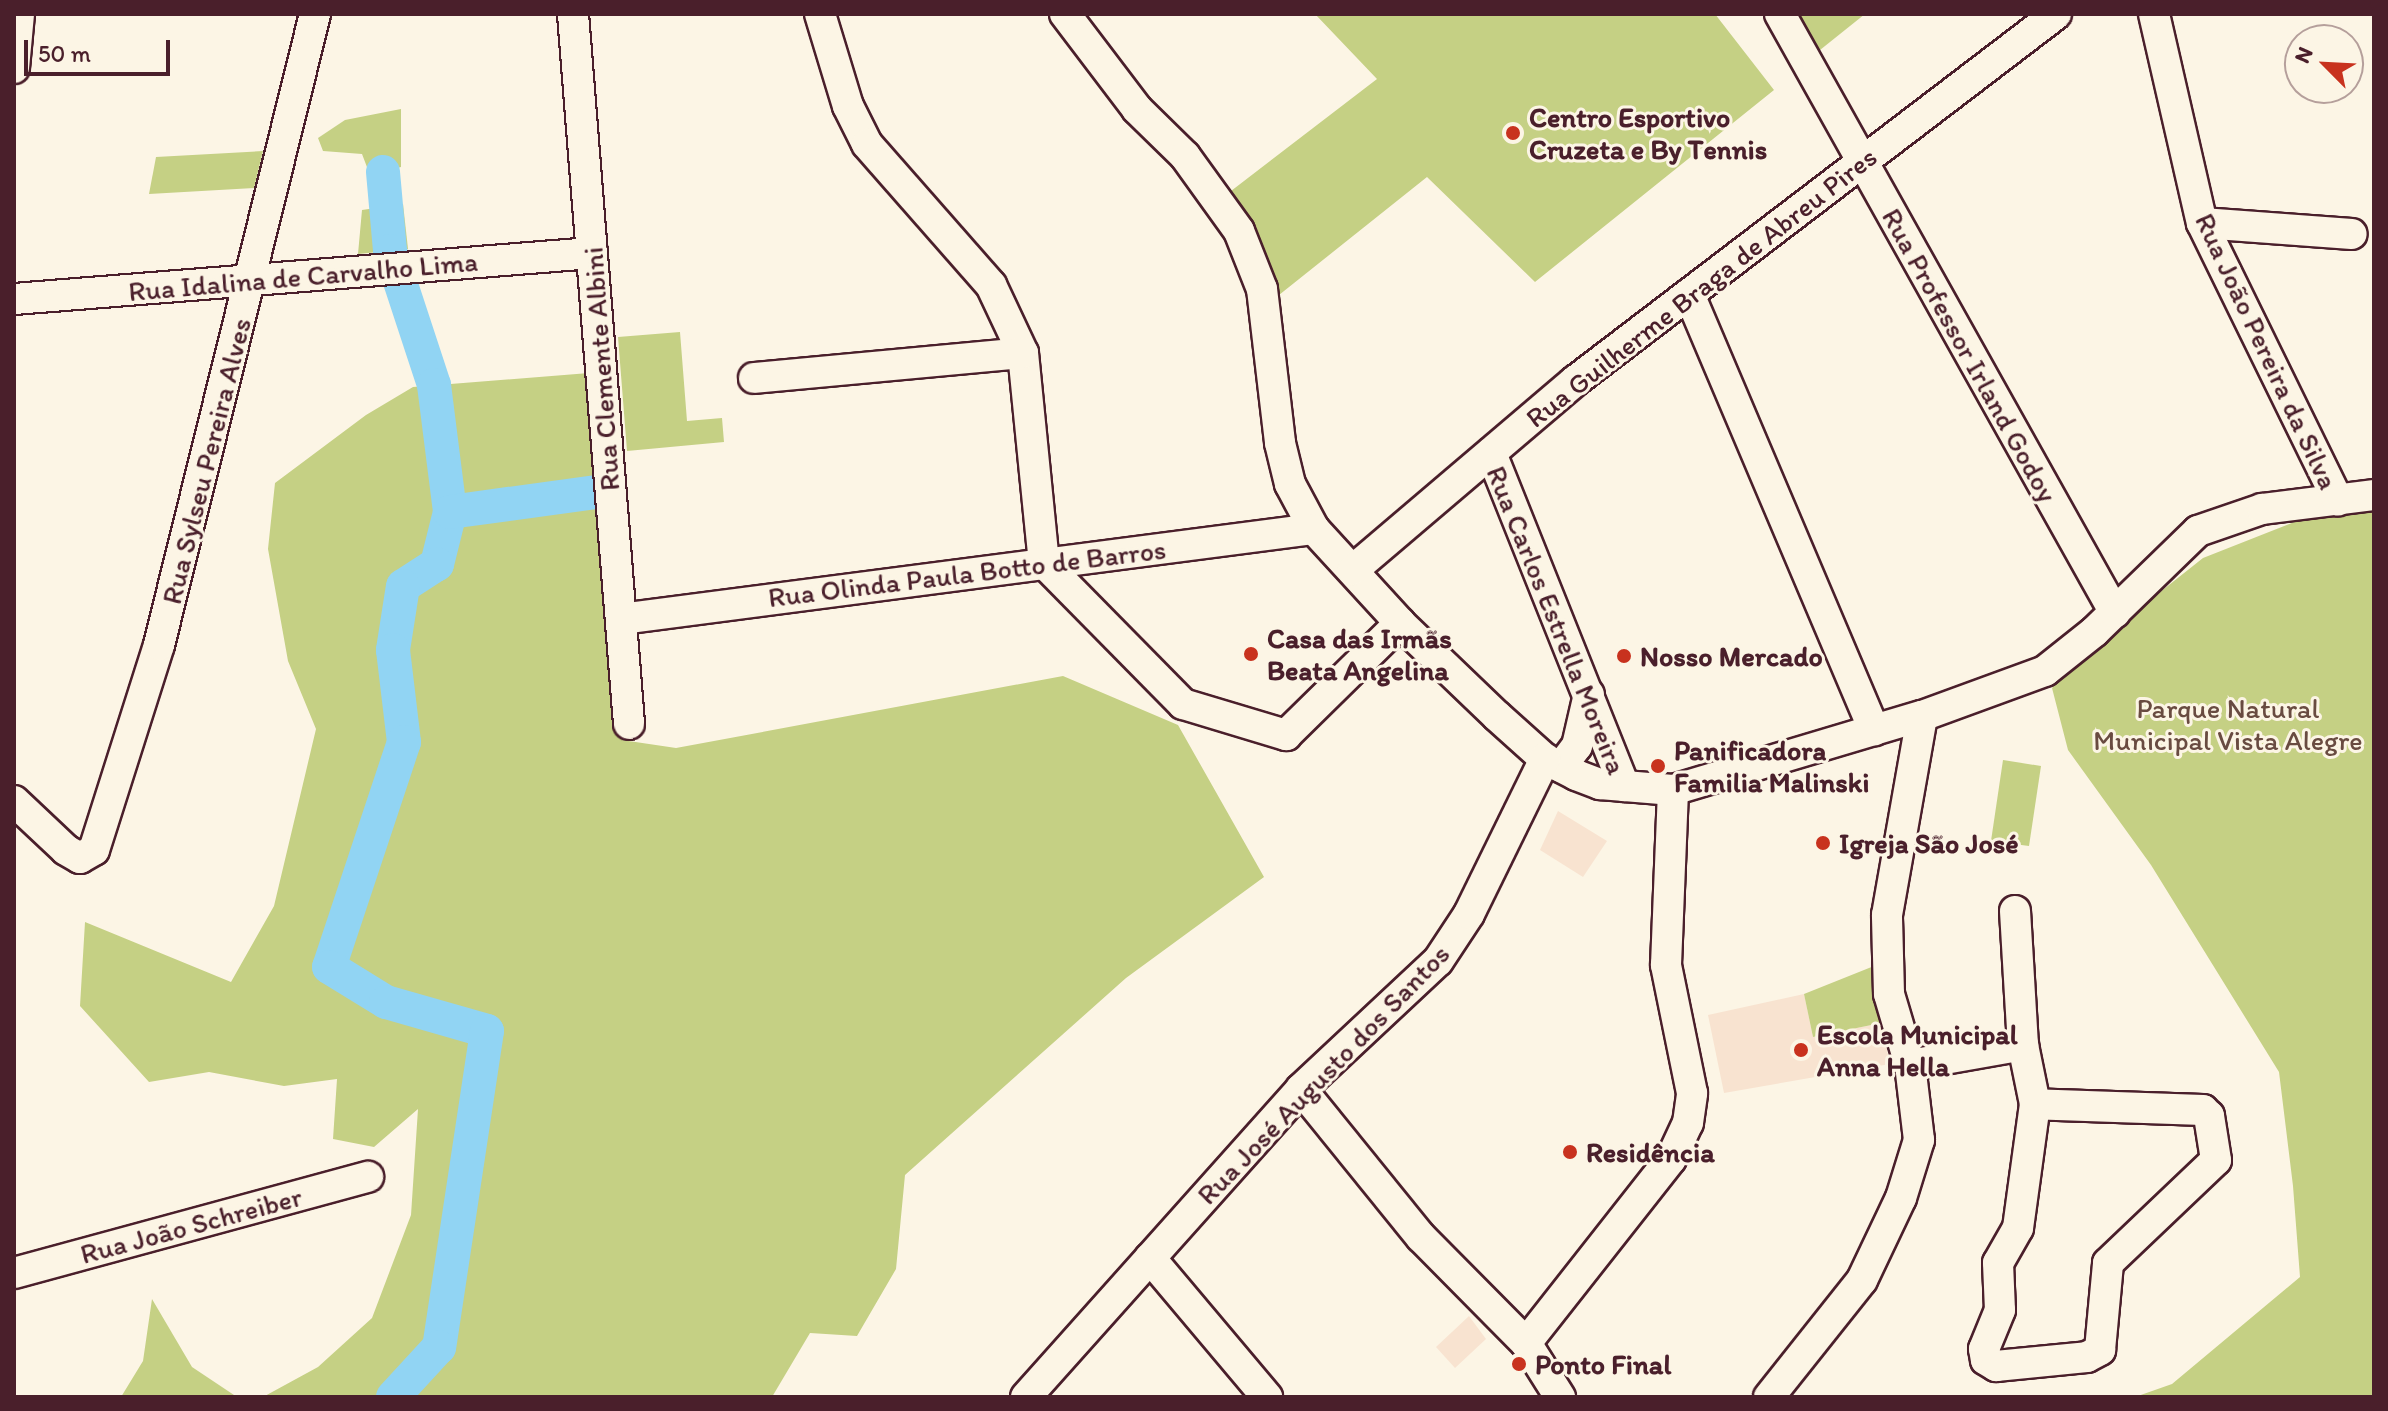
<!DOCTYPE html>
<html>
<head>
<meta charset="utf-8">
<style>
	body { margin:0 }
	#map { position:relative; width:2388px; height:1411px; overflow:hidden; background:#fcf5e5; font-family:Itim,sans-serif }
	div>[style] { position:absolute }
	.built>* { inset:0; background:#f8e3d0 }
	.green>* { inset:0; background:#c5d084 }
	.river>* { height:34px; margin:-17px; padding:0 17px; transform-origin:17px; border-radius:17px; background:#91d4f3 }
	.roads { filter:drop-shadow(2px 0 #4a1f2b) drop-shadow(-2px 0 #4a1f2b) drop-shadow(0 2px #4a1f2b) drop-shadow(0 -2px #4a1f2b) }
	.minor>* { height:30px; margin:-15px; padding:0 15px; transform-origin:15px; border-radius:15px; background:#fcf5e5 }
	.dots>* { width:22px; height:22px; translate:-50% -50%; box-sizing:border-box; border:4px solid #fcf5e5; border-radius:50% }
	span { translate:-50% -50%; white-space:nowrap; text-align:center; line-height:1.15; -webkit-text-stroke:6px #fcf5e5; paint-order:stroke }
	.poi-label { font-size:28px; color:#4a1f2b; font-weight:700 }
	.left { translate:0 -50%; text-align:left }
	.street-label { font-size:28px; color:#4a1f2b }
	.park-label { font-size:28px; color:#694b41 }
	.frame { position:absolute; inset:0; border:16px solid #4a1f2b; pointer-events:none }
	.north { position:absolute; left:2284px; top:24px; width:80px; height:80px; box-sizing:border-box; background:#fcf5e5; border:2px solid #b59f9b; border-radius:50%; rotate:294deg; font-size:22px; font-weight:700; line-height:32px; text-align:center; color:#4a1f2b }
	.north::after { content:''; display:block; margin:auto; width:28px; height:36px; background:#c8321e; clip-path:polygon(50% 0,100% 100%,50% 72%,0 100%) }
	.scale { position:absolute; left:24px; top:40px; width:146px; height:36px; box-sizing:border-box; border:4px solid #4a1f2b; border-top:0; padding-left:10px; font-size:24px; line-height:28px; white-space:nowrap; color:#4a1f2b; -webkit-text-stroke:6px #fcf5e5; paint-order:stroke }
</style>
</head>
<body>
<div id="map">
	<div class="built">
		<div style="clip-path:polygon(1558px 811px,1607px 841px,1583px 877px,1540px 850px)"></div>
		<div style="clip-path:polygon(1804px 994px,1813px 1037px,1881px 1023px,1890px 1064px,1724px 1093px,1708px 1015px)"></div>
		<div style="clip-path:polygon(1469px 1316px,1486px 1339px,1455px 1368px,1436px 1347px)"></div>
	</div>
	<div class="green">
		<div style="clip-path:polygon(1315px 14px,1715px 14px,1774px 90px,1535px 282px,1427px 177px,1279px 295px,1231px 191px,1377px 79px)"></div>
		<div style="clip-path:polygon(1796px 14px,1865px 14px,1815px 54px)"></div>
		<div style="clip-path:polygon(401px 109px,401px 167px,370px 175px,362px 154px,323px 151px,318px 138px,345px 120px)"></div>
		<div style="clip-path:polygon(263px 151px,254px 188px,149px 194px,156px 157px)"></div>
		<div style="clip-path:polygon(403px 204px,408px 249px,358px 254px,362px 210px)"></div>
		<div style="clip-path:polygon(680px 332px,687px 421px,722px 418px,724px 442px,627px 451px,618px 337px)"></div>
		<div style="clip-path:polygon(589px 373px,593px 479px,610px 563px,622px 740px,676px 748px,1063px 676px,1178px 725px,1264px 877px,1126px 978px,905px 1175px,896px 1269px,857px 1336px,810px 1333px,772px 1397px,263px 1397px,318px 1367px,372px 1318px,411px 1215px,418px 1109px,374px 1147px,333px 1139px,337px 1079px,284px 1086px,209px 1072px,149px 1082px,80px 1006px,85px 922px,231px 982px,274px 906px,316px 729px,288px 661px,268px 549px,275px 483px,366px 415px,413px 387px)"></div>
		<div style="clip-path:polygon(2374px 507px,2374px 1397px,2135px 1397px,2172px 1384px,2300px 1277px,2293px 1186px,2279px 1072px,2151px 865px,2068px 750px,2052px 688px,2082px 654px,2203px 558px,2297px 521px)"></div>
		<div style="clip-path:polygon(2003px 760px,2041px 766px,2029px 846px,1991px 841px)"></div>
		<div style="clip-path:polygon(1874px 966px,1881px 1023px,1813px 1037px,1804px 994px)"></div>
		<div style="clip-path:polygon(152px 1299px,192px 1367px,237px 1397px,121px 1397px,143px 1361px)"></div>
	</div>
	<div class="river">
		<div style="left:383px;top:172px;width:79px;rotate:84.9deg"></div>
		<div style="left:390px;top:251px;width:141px;rotate:71.8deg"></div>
		<div style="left:434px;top:385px;width:128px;rotate:82.8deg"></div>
		<div style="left:450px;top:512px;width:54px;rotate:104deg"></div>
		<div style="left:437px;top:564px;width:40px;rotate:147.1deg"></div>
		<div style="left:403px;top:586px;width:65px;rotate:98.9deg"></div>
		<div style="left:393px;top:650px;width:93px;rotate:83.2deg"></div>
		<div style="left:404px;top:742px;width:237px;rotate:108.4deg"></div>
		<div style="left:329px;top:967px;width:67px;rotate:31.6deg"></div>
		<div style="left:386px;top:1002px;width:105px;rotate:16deg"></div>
		<div style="left:487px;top:1031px;width:320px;rotate:98.6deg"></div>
		<div style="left:439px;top:1347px;width:68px;rotate:132.6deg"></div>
		<div style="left:450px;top:512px;width:162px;rotate:-7.8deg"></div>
	</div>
	<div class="roads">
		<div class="minor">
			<div style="left:573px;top:14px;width:712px;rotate:85.49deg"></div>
			<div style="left:820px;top:14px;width:96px;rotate:73.1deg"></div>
			<div style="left:848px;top:106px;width:42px;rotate:63.4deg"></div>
			<div style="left:867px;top:144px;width:188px;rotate:48.7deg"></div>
			<div style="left:991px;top:285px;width:75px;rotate:64.8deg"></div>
			<div style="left:1023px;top:353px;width:211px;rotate:84.3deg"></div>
			<div style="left:1044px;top:563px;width:198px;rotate:45.4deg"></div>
			<div style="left:1183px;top:704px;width:108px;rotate:16.8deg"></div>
			<div style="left:1286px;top:735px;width:160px;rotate:-44.5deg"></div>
			<div style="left:1065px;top:14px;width:119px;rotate:52.8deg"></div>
			<div style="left:1137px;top:109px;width:67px;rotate:44.4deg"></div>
			<div style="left:1185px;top:156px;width:92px;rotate:54.2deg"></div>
			<div style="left:1239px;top:231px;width:62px;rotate:68.4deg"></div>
			<div style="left:1262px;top:289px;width:155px;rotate:83.3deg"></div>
			<div style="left:1280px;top:443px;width:42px;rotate:76.3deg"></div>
			<div style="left:1290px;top:484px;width:51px;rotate:61.9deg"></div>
			<div style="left:1314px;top:529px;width:127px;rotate:47.5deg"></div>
			<div style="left:1400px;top:623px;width:134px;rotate:43.8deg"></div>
			<div style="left:1497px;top:716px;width:64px;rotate:41.9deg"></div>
			<div style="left:1545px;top:759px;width:35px;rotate:27deg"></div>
			<div style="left:1576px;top:775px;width:26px;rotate:21deg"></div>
			<div style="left:1600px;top:784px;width:73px;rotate:4.7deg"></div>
			<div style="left:1673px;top:790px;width:260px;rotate:-16.6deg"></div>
			<div style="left:1922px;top:716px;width:131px;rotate:-20.1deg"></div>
			<div style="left:2045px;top:671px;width:63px;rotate:-38.5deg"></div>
			<div style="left:2094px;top:632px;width:145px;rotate:-44.2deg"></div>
			<div style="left:2198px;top:531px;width:68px;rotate:-19deg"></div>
			<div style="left:2262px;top:509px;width:113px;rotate:-7.1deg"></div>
			<div style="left:1780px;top:14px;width:686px;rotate:60.78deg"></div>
			<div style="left:2154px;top:14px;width:214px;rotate:77.1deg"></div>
			<div style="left:2202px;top:223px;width:309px;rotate:63.9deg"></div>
			<div style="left:14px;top:68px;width:54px;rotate:-84.7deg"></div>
			<div style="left:2202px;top:223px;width:150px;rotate:4.2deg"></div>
			<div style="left:1689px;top:294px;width:474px;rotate:67deg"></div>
			<div style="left:14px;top:299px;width:580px;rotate:-4.55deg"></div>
			<div style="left:754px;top:378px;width:270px;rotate:-5.3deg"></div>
			<div style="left:1491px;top:453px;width:359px;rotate:68.2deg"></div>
			<div style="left:1353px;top:570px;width:292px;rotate:-40.4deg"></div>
			<div style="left:1575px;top:381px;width:605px;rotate:-37.34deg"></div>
			<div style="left:621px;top:619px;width:699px;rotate:-7.4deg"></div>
			<div style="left:1561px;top:767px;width:26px;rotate:-53deg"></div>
			<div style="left:1577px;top:746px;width:53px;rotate:-77deg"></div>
			<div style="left:14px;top:801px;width:71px;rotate:43.3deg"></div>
			<div style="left:66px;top:850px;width:16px;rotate:30deg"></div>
			<div style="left:80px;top:858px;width:16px;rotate:-30deg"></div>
			<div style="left:94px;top:850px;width:215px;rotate:-72.4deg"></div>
			<div style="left:159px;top:645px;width:650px;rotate:-76.11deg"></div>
			<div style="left:2015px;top:911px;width:134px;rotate:86.6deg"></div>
			<div style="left:2023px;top:1045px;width:60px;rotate:78.5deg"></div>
			<div style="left:2035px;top:1104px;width:125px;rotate:97.8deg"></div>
			<div style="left:2018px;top:1228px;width:40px;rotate:119.7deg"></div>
			<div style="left:1998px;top:1263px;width:47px;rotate:87.6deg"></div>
			<div style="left:2000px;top:1310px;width:42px;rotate:112.3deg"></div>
			<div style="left:1984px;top:1349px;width:11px;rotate:80deg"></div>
			<div style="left:1986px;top:1360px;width:12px;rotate:31deg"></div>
			<div style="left:1996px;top:1366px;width:91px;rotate:-5.6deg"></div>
			<div style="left:2087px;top:1357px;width:15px;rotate:-28deg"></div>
			<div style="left:2100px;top:1350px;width:87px;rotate:-84.7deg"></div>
			<div style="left:2108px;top:1263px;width:149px;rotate:-43.6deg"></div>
			<div style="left:2216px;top:1160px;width:45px;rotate:-99deg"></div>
			<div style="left:2209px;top:1116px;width:8px;rotate:-135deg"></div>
			<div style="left:2203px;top:1110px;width:168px;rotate:-178deg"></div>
			<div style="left:1910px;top:1065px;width:115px;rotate:-10deg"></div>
			<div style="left:1301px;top:1089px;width:191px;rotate:51deg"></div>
			<div style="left:1421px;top:1237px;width:149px;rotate:45.3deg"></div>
			<div style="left:1526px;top:1343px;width:64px;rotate:57.8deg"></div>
			<div style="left:1150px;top:1258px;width:182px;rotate:49.9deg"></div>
			<div style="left:14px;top:1273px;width:367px;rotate:-15.2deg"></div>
			<div style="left:1526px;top:1343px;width:234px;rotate:-51.8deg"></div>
			<div style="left:1671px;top:1159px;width:40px;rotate:-65deg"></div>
			<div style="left:1688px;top:1123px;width:30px;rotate:-82deg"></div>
			<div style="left:1692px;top:1093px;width:131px;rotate:-101.5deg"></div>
			<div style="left:1666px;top:965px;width:175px;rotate:-87.7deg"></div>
			<div style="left:1026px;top:1397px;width:413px;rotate:-48.2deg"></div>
			<div style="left:1301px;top:1089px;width:187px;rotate:-43.1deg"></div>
			<div style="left:1438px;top:961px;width:56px;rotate:-56.6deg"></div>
			<div style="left:1469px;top:914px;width:173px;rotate:-63.9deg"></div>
			<div style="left:1769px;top:1397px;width:149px;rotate:-51.5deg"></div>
			<div style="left:1862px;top:1280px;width:91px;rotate:-64.6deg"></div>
			<div style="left:1901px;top:1198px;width:61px;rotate:-72.8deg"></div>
			<div style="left:1919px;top:1140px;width:76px;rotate:-96.8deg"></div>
			<div style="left:1910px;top:1065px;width:74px;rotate:-106.5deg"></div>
			<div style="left:1889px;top:994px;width:79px;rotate:-91.5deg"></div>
			<div style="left:1887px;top:915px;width:202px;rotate:-80deg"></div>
		</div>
	</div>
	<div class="dots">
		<div style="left:1513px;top:133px;background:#c8321e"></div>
		<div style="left:1251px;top:654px;background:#c8321e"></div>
		<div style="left:1624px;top:656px;background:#c8321e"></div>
		<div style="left:1658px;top:766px;background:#c8321e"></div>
		<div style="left:1823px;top:843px;background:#c8321e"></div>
		<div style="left:1801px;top:1050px;background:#c8321e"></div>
		<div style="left:1570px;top:1152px;background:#c8321e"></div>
		<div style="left:1519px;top:1364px;background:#c8321e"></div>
	</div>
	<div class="poi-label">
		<span class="left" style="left:1529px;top:133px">Centro Esportivo<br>Cruzeta e By Tennis</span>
		<span class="left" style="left:1267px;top:654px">Casa das Irmãs<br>Beata Angelina</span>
		<span class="left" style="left:1640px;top:656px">Nosso Mercado</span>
		<span class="left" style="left:1674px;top:766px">Panificadora<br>Familia Malinski</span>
		<span class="left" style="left:1839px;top:843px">Igreja São José</span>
		<span class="left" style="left:1817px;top:1050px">Escola Municipal<br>Anna Hella</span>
		<span class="left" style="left:1586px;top:1152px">Residência</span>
		<span class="left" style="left:1535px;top:1364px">Ponto Final</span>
	</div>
	<div class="street-label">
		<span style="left:303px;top:276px;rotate:-5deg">Rua Idalina de Carvalho Lima</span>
		<span style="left:1701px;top:287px;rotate:-38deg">Rua Guilherme Braga de Abreu Pires</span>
		<span style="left:2267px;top:351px;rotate:65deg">Rua João Pereira da Silva</span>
		<span style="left:1970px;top:355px;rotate:61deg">Rua Professor Irland Godoy</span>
		<span style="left:601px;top:369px;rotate:-94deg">Rua Clemente Albini</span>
		<span style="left:206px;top:461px;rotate:-76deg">Rua Sylseu Pereira Alves</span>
		<span style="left:967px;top:573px;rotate:-7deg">Rua Olinda Paula Botto de Barros</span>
		<span style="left:1557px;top:620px;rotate:68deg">Rua Carlos Estrella Moreira</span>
		<span style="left:1323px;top:1074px;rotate:-46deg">Rua José Augusto dos Santos</span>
		<span style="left:191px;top:1225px;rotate:-15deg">Rua João Schreiber</span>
	</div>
	<div class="park-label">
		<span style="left:2228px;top:724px">Parque Natural<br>Municipal Vista Alegre</span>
	</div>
	<div class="frame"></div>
	<div class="north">N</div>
	<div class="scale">50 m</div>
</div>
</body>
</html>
